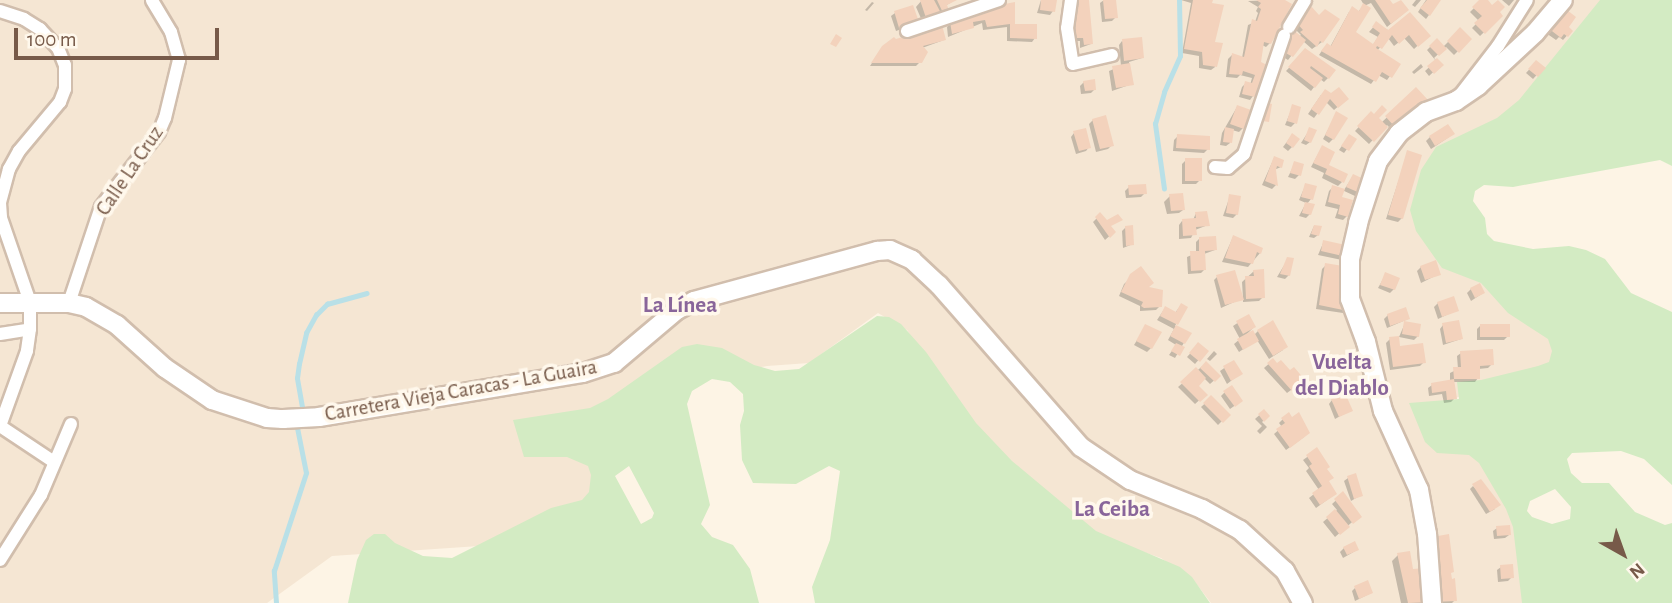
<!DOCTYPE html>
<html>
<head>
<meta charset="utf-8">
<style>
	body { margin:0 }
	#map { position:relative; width:1672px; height:603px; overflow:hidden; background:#fdf4e5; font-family:"Alegreya Sans",sans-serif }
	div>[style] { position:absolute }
	.residential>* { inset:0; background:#f5e6d3 }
	.green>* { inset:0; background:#d3ebc3 }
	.shadow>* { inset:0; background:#0003 }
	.stream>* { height:4.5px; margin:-2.25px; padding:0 2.25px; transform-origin:2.25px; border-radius:2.25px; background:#b9e0e7 }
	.building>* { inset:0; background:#f3d2bc }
	.roads { filter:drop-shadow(2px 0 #d1bead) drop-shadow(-2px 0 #d1bead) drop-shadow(0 2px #d1bead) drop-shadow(0 -2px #d1bead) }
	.street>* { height:12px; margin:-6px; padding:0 6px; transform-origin:6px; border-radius:6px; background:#fff }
	.secondary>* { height:18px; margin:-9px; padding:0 9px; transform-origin:9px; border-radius:9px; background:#fff }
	span { translate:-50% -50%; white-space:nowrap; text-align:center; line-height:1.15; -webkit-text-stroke:7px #fff8ec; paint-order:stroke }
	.street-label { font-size:21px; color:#775a49 }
	.neighbourhood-label { font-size:23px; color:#89659a; font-weight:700 }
	.north { position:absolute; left:1588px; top:519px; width:70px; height:70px; -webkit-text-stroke:5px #fff8ec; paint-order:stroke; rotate:140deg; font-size:19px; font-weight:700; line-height:28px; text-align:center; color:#775a49 }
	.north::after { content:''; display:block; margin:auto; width:24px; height:32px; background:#775a49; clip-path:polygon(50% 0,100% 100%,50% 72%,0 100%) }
	.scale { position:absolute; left:14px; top:28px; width:205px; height:32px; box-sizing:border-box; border:4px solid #775a49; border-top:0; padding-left:9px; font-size:21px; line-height:24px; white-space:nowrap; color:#775a49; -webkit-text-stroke:5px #fff8ec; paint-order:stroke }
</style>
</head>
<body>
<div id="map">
	<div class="residential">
		<div style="clip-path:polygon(0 0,1604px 0,1545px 87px,1422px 188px,1584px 335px,1588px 378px,1472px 391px,1442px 404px,1511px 512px,1526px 603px,1211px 603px,1195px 582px,1161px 558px,1088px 533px,965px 421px,907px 330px,878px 313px,809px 363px,767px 366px,695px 380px,585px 423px,601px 513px,479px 546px,332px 556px,267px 603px,0 603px)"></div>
	</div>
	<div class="green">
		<div style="clip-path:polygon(evenodd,1600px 0,1672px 0,1672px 166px,1660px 160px,1513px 187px,1484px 185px,1475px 191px,1473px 201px,1485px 218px,1487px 234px,1494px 241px,1533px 249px,1569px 246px,1586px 250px,1605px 259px,1631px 293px,1672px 312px,1672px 485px,1644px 459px,1621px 451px,1572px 453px,1567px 459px,1571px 473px,1582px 483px,1609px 483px,1635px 512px,1665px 525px,1672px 523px,1672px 603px,1522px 603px,1513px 527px,1506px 509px,1479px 463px,1469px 455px,1437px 453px,1425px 442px,1409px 403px,1459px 399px,1457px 382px,1481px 380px,1538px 366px,1549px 362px,1552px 351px,1548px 339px,1508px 313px,1481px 283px,1442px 268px,1416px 231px,1410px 210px,1421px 170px,1436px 147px,1497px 118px,1519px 100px,1600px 0,1555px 489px,1571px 507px,1570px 519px,1552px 524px,1532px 517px,1527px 511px,1530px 501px,1555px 489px)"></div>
		<div style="clip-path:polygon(evenodd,877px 316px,889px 317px,901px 324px,926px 352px,976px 423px,1012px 461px,1096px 531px,1180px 567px,1192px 577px,1210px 603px,815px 603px,812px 587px,830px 540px,840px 471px,829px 466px,796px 484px,753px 483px,742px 460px,740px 425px,744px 411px,743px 394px,730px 382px,712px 379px,692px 391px,687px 404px,710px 505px,701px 524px,712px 537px,733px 545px,750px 569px,759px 603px,348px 603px,357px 560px,366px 540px,374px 534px,385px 534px,395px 543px,423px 556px,452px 558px,551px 508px,582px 500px,589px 492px,591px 475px,588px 466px,567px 457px,524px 457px,513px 420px,590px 408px,608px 399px,682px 347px,697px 344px,722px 348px,754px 365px,775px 371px,799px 369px,877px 316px,629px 466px,654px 513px,652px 518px,641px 524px,615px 476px,629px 466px)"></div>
	</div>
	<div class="shadow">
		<div style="clip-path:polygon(922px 0,955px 0,945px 6px,948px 13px,923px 23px,916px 7px)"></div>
		<div style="clip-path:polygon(1041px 0,1049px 0,1053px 11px,1050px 15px,1037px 13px)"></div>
		<div style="clip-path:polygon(1081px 0,1088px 0,1091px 44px,1080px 48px,1080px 41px,1070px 41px,1075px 5px)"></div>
		<div style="clip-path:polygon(1104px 0,1114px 0,1116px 17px,1112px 21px,1102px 22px,1100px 3px)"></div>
		<div style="clip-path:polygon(1181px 0,1211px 0,1215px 67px,1211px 70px,1199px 68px,1199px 56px,1182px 53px,1191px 3px)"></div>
		<div style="clip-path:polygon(1279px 0,1270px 43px,1266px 47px,1262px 45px,1253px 96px,1250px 100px,1239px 97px,1242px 87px,1246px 83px,1250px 85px,1252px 78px,1240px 75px,1237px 78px,1226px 77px,1228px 59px,1232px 55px,1242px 58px,1248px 25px,1255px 22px,1258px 13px,1256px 11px,1258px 7px,1248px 1px)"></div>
		<div style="clip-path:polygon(1361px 0,1387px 0,1403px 14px,1387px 27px,1371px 3px,1364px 6px,1353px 33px,1373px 45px,1378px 37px,1369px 32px,1376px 24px,1390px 31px,1428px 36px,1414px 49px,1404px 38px,1394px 46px,1388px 38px,1377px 51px,1390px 76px,1387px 80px,1378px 75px,1371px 84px,1319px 55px,1323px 49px,1330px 47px,1349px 12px,1358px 12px,1364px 5px)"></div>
		<div style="clip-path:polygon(1416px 0,1421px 0,1415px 7px,1412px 5px)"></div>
		<div style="clip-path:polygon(1426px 0,1440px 0,1426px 19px,1418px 12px)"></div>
		<div style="clip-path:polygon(1482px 0,1501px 16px,1480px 36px,1472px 28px,1479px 21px,1470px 12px)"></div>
		<div style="clip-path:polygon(1502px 0,1514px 0,1509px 6px)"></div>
		<div style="clip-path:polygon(872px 2px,874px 3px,867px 11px,865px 10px)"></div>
		<div style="clip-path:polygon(1013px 4px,1013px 26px,1035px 38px,1032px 42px,1007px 41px,1007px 27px,983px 30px,982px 23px,948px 37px,947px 27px,951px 23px)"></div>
		<div style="clip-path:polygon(1310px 7px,1322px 42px,1312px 49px,1303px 41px,1288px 60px,1280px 55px,1301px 35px,1291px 25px)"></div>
		<div style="clip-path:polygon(1567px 12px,1566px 27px,1571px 31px,1563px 40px,1559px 37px,1556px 40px,1546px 33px)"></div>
		<div style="clip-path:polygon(895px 13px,913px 25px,896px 31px,891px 16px)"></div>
		<div style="clip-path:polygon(1460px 30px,1470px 39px,1454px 55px,1446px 47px,1434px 58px,1441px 65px,1429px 76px,1425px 71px,1436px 61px,1427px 50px,1437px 40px,1443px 47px)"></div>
		<div style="clip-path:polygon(944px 40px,922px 48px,920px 62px,916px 66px,870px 66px,879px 52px)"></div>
		<div style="clip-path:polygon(1122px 41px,1142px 58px,1129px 62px,1132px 84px,1112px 91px,1109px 71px,1121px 66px,1119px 45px)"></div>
		<div style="clip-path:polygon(1305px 51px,1328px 78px,1324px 82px,1320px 79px,1311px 91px,1286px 71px)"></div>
		<div style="clip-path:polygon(1536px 62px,1543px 68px,1533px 79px,1526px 73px)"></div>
		<div style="clip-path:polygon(1421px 64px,1423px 67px,1414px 74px,1412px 72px)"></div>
		<div style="clip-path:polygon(1084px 82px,1095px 89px,1091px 93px,1081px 94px,1080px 86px)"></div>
		<div style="clip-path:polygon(1416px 90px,1425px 100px,1400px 124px,1397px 121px,1390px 128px,1387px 125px,1369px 144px,1355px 131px,1371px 114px,1381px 123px)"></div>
		<div style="clip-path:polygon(1321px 95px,1347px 99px,1334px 110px,1326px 102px,1314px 118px,1308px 114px)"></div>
		<div style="clip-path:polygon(1293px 106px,1295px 123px,1291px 127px,1285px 125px)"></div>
		<div style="clip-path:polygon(1237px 107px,1249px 111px,1243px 128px,1239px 132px,1232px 130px,1230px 143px,1226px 146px,1220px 145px,1222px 133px)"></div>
		<div style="clip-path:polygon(1337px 113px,1333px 139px,1329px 143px,1323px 139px)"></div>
		<div style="clip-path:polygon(1093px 120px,1112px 145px,1108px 149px,1096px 152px,1089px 124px)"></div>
		<div style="clip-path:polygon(1310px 129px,1310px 142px,1306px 145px,1301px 143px)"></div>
		<div style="clip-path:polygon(1074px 133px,1089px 147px,1086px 151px,1076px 154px,1071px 137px)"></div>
		<div style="clip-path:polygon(1178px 136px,1208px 149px,1204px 153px,1173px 151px,1174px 140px)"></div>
		<div style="clip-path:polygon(1430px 137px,1449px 137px,1431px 149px,1426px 141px)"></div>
		<div style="clip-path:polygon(1289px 139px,1292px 147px,1288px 151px,1283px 147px)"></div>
		<div style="clip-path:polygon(1346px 140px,1347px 149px,1344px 153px,1339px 150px)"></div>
		<div style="clip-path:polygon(1322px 147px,1327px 166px,1342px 182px,1338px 186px,1322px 178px,1324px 173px,1311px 167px)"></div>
		<div style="clip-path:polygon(1408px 152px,1402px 218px,1398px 222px,1386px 219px)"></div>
		<div style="clip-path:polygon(1274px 158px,1281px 167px,1274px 170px,1276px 185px,1272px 189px,1262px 185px)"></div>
		<div style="clip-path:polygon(1186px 160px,1200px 180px,1196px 184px,1182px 184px,1182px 164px)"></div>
		<div style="clip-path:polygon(1295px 163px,1299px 175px,1295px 179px,1288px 177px)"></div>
		<div style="clip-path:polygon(1353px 176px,1359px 192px,1355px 196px,1342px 190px,1340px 198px,1347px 216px,1343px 220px,1335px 218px,1338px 209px,1325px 206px,1329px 191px,1333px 187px,1344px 190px)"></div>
		<div style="clip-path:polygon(1306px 184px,1311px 199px,1307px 204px,1310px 214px,1306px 218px,1299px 216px,1306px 203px,1299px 200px)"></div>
		<div style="clip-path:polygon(1129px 187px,1145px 193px,1141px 197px,1126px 198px,1125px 191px)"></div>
		<div style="clip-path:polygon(1170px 196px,1183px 210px,1179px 213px,1167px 214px,1164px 202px)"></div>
		<div style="clip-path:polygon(1230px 196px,1237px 214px,1233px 218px,1223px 216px)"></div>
		<div style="clip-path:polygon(1196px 213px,1208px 225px,1195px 230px,1191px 238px,1179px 239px,1179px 225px,1182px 221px,1193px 220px)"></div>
		<div style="clip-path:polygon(1100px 215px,1107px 223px,1121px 220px,1109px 226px,1114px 232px,1105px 240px,1093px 222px)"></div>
		<div style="clip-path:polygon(1314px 226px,1318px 235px,1314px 238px,1309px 237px)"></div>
		<div style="clip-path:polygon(1126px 227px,1133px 244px,1123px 248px,1122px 231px)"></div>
		<div style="clip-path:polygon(1233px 237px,1260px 253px,1248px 267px,1222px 262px)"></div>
		<div style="clip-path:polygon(1200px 238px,1215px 250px,1204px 254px,1204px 270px,1201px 273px,1188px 274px,1187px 257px,1196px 253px,1196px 242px)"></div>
		<div style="clip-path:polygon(1324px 241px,1348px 247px,1342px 260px,1318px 255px)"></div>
		<div style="clip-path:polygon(1288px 259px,1289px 275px,1285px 279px,1277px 277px)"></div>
		<div style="clip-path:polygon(1326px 265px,1346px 310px,1343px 313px,1316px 309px,1322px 269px)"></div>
		<div style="clip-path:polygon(1421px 267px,1439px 274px,1421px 283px,1417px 271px)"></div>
		<div style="clip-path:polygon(1141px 269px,1146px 288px,1160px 306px,1156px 310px,1140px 311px,1140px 306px,1119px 296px,1124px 284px)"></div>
		<div style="clip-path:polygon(1254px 271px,1263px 297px,1259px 301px,1243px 302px,1243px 298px,1221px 308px,1214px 280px,1217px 277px,1243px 298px,1242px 282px)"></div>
		<div style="clip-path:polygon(1386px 274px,1394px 289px,1390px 293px,1378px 288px)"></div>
		<div style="clip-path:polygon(1471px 289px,1483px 293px,1471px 301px,1467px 293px)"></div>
		<div style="clip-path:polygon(1438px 303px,1457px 310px,1438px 319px,1434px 307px)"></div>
		<div style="clip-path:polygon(1181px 305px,1186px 307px,1175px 326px,1189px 334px,1175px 358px,1169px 355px,1176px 345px,1168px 340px,1174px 329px,1157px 320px,1165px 308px,1175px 313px)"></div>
		<div style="clip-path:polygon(1388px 315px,1408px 319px,1387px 328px,1384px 319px)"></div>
		<div style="clip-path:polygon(1248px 316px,1254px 327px,1246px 335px,1254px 335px,1258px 331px,1283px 350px,1269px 359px,1257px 340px,1239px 352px,1234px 344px,1240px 339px,1233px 326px)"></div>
		<div style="clip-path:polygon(1405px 323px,1418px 336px,1414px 340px,1399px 337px)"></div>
		<div style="clip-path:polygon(1443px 325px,1461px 339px,1443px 345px,1440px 329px)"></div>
		<div style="clip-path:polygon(1481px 325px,1508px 336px,1504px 340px,1477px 340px,1477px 329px)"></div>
		<div style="clip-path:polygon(1146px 326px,1151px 348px,1147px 352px,1134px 345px)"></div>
		<div style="clip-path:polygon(1390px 339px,1399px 348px,1424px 362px,1420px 366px,1390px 370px,1386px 343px)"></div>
		<div style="clip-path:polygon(1198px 345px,1206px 351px,1195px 364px,1187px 357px)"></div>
		<div style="clip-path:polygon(1214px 351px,1217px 354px,1210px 361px,1207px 359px)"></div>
		<div style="clip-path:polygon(1461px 353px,1492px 364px,1488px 368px,1478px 369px,1478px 378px,1475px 382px,1452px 382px,1455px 398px,1451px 402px,1444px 403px,1442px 394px,1429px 396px,1428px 388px,1432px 385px,1450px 381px,1450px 373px,1458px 369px,1457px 356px)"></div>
		<div style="clip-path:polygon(1272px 361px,1299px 384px,1287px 393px,1264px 368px)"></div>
		<div style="clip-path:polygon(1233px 362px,1240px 374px,1227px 384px,1220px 371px)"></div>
		<div style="clip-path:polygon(1206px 363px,1219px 376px,1210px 384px,1204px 378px,1196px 386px,1205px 395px,1195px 404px,1178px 387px)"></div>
		<div style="clip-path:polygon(1225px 392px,1237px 404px,1230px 409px,1221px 396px)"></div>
		<div style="clip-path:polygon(1211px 398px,1228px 415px,1218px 425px,1201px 407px)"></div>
		<div style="clip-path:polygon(1332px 400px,1351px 410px,1335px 419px,1329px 404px)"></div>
		<div style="clip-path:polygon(1264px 411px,1268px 416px,1262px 422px,1267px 427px,1260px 434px,1257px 431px,1262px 426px,1255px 419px)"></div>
		<div style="clip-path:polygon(1283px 419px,1292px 419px,1304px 437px,1286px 450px,1274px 434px,1282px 427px,1279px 423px)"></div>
		<div style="clip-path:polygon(1317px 450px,1331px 497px,1316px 508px,1309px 498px,1319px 490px,1306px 471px,1309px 468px,1303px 460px)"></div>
		<div style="clip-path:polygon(1348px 478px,1361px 495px,1351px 501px,1344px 481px)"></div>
		<div style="clip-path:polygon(1473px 486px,1495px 509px,1486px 514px,1470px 489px)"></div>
		<div style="clip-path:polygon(1343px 494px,1359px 516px,1335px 537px,1323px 522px,1337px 510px,1332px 504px)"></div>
		<div style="clip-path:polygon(1497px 528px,1509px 535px,1505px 538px,1494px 539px,1493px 531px)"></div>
		<div style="clip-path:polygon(1422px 541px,1449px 574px,1455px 600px,1452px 603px,1401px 603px,1392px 561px,1398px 555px,1411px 571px,1418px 570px,1424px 561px,1418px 545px)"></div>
		<div style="clip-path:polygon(1344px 548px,1357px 550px,1343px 558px,1340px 552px)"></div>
		<div style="clip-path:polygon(1501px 567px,1512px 577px,1508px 581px,1498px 582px,1497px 570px)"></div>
		<div style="clip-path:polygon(1355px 588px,1371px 593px,1355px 601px,1352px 591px)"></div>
	</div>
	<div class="stream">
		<div style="left:1164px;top:189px;width:66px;rotate:-97.9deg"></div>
		<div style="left:1155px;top:124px;width:33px;rotate:-74deg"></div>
		<div style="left:1164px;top:92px;width:39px;rotate:-66deg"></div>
		<div style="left:1180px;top:56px;width:56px;rotate:-91deg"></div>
		<div style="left:302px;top:407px;width:29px;rotate:-100deg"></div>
		<div style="left:297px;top:378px;width:14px;rotate:-82deg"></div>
		<div style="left:299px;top:364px;width:32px;rotate:-77deg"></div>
		<div style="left:306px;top:333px;width:21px;rotate:-61deg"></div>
		<div style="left:316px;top:315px;width:16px;rotate:-45deg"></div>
		<div style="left:327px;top:304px;width:41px;rotate:-15.4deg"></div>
		<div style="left:276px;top:603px;width:32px;rotate:-94deg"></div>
		<div style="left:274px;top:571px;width:103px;rotate:-71.9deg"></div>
		<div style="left:306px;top:473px;width:46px;rotate:-101.3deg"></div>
	</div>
	<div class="building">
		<div style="clip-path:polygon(920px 0,934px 0,942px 15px,927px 21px)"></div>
		<div style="clip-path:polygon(937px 0,957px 0,947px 5px,950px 13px,944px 15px)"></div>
		<div style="clip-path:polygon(1041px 0,1057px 0,1055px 12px,1040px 10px)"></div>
		<div style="clip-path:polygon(1078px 0,1089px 0,1093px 44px,1084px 45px,1083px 38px,1073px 38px,1072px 25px)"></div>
		<div style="clip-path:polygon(1103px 0,1116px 0,1118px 18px,1105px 19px)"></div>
		<div style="clip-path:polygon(1193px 0,1213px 0,1212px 3px,1224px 5px,1215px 42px,1223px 43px,1217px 67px,1203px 65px,1202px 52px,1184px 49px)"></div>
		<div style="clip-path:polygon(1256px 0,1285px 0,1292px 4px,1271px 44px,1264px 42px,1261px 62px,1267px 65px,1255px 97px,1242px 94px,1245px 81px,1252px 83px,1255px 75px,1243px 71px,1242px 75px,1229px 74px,1232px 53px,1244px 57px,1252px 19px,1257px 21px,1261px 9px,1258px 7px,1261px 3px)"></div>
		<div style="clip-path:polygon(1375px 0,1390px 0,1393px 4px,1401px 0,1409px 10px,1391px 24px)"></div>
		<div style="clip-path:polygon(1427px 0,1441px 0,1430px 16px,1420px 8px)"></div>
		<div style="clip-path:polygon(1479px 0,1488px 0,1492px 5px,1498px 0,1505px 7px,1500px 12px,1503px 16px,1485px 34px,1474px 23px,1482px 16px,1472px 7px)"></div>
		<div style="clip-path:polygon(1015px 2px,1015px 24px,1037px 24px,1037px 39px,1010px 38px,1010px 24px,987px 27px,985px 20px,973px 22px,974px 28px,952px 34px,950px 22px,989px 7px)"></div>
		<div style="clip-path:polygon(1363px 3px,1371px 8px,1356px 32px,1373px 44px,1380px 33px,1372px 27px,1376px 21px,1388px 30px,1410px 12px,1431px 36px,1418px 47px,1409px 35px,1399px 44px,1392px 35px,1382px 49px,1377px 46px,1376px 48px,1401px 64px,1392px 78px,1382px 72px,1376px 82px,1321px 51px,1327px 43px,1331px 46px,1352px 6px,1359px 11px)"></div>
		<div style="clip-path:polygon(913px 5px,919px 22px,899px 28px,894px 11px)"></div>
		<div style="clip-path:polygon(1310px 5px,1319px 15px,1325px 9px,1340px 19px,1323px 43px,1320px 41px,1317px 47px,1300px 32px,1303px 30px,1294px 20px)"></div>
		<div style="clip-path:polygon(1567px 10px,1576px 17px,1569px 27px,1573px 31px,1568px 37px,1564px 34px,1561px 38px,1548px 28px)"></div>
		<div style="clip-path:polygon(942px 25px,946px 40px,923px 46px,928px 52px,922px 63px,871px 63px,882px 46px,894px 37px,896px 39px)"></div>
		<div style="clip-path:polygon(1288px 26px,1306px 40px,1293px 57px,1282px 51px)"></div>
		<div style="clip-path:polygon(1460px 27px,1472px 39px,1459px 53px,1447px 41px)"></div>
		<div style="clip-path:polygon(836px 34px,842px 38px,836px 47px,830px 44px)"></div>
		<div style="clip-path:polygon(1142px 37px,1144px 58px,1124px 61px,1122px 39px)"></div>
		<div style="clip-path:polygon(1437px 38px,1447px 49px,1439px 56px,1429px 46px)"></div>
		<div style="clip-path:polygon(1305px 48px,1336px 70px,1329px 79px,1311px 66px,1310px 68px,1323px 78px,1315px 88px,1288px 67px)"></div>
		<div style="clip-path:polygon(1437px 58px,1444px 65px,1434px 74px,1427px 66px)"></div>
		<div style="clip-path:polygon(1536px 60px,1546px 68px,1538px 77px,1528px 69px)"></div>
		<div style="clip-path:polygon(1130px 63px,1134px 85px,1116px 88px,1112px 66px)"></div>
		<div style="clip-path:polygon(1095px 79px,1096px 90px,1085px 91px,1083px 81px)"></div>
		<div style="clip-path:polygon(1339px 87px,1349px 99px,1338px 108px,1330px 99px,1319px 115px,1311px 109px,1325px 89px,1331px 93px)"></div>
		<div style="clip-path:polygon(1416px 87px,1428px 100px,1405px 121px,1402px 119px,1394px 126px,1385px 116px)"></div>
		<div style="clip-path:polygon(1259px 101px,1272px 104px,1269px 122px,1256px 120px)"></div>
		<div style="clip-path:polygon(1292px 104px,1301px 107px,1297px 124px,1287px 121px)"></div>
		<div style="clip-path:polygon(1237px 105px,1251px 110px,1244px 129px,1230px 124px)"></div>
		<div style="clip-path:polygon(1382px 105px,1387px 110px,1379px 118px,1388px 127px,1374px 142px,1357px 126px,1371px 111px,1374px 114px)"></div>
		<div style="clip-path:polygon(1336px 111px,1348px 118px,1334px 140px,1325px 135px)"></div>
		<div style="clip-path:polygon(1106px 115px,1114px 146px,1100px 149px,1092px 119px)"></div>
		<div style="clip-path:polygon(1448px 124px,1455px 134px,1435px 146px,1429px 136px)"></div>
		<div style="clip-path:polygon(1225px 127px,1234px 129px,1232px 143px,1223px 142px)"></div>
		<div style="clip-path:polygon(1309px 127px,1317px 130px,1311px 143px,1304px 140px)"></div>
		<div style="clip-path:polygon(1086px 128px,1091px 148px,1079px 151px,1073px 131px)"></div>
		<div style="clip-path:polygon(1292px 133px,1300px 139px,1293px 148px,1286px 143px)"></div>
		<div style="clip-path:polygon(1177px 134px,1210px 136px,1210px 150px,1176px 148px)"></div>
		<div style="clip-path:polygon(1349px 134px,1357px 139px,1349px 151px,1341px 146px)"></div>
		<div style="clip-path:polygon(1322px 145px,1335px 152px,1329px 165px,1348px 174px,1344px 183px,1325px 174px,1327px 169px,1313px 163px)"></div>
		<div style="clip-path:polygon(1407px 150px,1422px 155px,1403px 219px,1388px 215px)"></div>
		<div style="clip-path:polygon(1274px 156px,1284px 160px,1282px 168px,1277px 166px,1276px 170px,1278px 186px,1265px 181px)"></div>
		<div style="clip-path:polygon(1185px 158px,1202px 158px,1202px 181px,1185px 181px)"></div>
		<div style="clip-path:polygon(1294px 161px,1304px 164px,1301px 176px,1290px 173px)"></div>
		<div style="clip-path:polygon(1353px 174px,1366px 180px,1360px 193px,1346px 187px)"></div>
		<div style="clip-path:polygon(1305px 183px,1317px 186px,1313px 200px,1301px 197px)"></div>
		<div style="clip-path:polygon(1146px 184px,1147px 194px,1129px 195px,1128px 185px)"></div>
		<div style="clip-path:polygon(1332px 185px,1345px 189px,1342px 197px,1353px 200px,1348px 217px,1338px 214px,1340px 205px,1328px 202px)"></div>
		<div style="clip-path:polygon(1183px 193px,1185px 210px,1171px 211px,1169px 194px)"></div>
		<div style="clip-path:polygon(1229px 194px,1241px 196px,1238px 215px,1226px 213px)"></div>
		<div style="clip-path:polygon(1305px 202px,1315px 204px,1311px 215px,1302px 213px)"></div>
		<div style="clip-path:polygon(1207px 211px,1210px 226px,1196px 227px,1197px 235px,1183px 236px,1182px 219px,1196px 218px,1195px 212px)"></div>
		<div style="clip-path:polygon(1100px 212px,1107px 220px,1118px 214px,1123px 220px,1111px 226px,1116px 232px,1110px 238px,1095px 217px)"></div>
		<div style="clip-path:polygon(1133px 225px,1134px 245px,1126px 246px,1125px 226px)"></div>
		<div style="clip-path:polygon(1314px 225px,1322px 226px,1319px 236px,1311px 234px)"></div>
		<div style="clip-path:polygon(1233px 235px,1263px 248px,1261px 254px,1257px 252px,1253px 264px,1225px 258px)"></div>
		<div style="clip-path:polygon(1216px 236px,1217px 250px,1205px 251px,1206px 270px,1191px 271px,1190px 251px,1199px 251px,1199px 237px)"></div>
		<div style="clip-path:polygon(1323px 240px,1350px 246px,1347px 257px,1321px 251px)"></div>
		<div style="clip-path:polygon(1287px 257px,1294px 258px,1290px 276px,1280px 274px)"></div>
		<div style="clip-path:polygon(1436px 260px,1441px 275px,1425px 280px,1420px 266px)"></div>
		<div style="clip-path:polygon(1325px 263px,1349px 267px,1348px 311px,1319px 305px)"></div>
		<div style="clip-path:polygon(1141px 266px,1154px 283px,1149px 287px,1163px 290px,1162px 307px,1144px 308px,1141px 306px,1143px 302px,1121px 292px,1130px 274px)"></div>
		<div style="clip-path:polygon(1264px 269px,1265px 298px,1246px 299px,1245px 276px,1254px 276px,1253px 270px)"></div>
		<div style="clip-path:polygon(1235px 270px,1244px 300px,1225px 305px,1216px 275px)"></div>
		<div style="clip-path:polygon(1385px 272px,1400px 278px,1395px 290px,1380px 285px)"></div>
		<div style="clip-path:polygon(1480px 283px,1485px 293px,1475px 298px,1470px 288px)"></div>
		<div style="clip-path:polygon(1454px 296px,1459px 311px,1442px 317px,1437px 302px)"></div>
		<div style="clip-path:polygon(1181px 303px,1188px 307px,1178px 325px,1160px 316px,1165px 306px,1176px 312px)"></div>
		<div style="clip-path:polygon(1406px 307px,1410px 319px,1390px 326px,1387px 314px)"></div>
		<div style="clip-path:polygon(1249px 314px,1256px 327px,1243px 334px,1236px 321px)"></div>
		<div style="clip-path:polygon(1273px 320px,1288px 347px,1273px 356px,1257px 330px)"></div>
		<div style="clip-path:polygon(1459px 320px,1463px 339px,1446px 343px,1442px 323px)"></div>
		<div style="clip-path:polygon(1404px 321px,1421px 324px,1419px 337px,1402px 334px)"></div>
		<div style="clip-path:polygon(1145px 324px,1162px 332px,1152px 349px,1136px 341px)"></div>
		<div style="clip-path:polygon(1480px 324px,1510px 324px,1510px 337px,1480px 337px)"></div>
		<div style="clip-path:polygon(1176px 325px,1192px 333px,1185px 344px,1170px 336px)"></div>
		<div style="clip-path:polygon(1253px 330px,1259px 341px,1243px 350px,1237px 339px)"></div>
		<div style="clip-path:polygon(1399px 336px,1400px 346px,1423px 343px,1426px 363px,1393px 367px,1389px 337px)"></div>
		<div style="clip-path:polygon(1198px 342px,1209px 351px,1200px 362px,1189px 353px)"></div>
		<div style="clip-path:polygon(1176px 343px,1185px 347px,1180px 356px,1171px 351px)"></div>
		<div style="clip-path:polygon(1493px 349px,1494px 365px,1480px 366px,1480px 379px,1454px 379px,1453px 367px,1461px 367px,1460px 351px)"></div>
		<div style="clip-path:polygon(1273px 358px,1277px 363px,1281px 360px,1290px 370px,1294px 367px,1305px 380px,1292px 391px,1267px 363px)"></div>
		<div style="clip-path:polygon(1234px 360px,1243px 374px,1231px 381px,1223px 366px)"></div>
		<div style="clip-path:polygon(1206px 361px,1221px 376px,1215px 382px,1200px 368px)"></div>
		<div style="clip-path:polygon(1196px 367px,1206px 378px,1199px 386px,1208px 395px,1200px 402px,1180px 382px)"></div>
		<div style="clip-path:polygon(1454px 379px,1457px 399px,1447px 400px,1446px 391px,1432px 393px,1431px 383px)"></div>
		<div style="clip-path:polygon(1232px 385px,1243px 401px,1235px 407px,1223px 391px)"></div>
		<div style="clip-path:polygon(1345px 393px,1353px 411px,1339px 417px,1331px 399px)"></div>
		<div style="clip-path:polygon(1211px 395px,1231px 415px,1223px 423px,1203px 403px)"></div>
		<div style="clip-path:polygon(1264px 409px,1270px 416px,1264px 422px,1258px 414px)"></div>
		<div style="clip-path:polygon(1289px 412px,1292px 417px,1299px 412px,1310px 433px,1290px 448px,1276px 429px,1285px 423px,1281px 418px)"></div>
		<div style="clip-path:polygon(1317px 447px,1330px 467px,1327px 469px,1334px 478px,1329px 481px,1337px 494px,1320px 505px,1312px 493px,1322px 486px,1309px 466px,1312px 464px,1306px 455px)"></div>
		<div style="clip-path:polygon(1356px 473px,1363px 496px,1354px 499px,1347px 476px)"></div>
		<div style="clip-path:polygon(1481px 479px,1501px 505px,1490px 512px,1472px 484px)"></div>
		<div style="clip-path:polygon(1343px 491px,1362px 517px,1353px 524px,1334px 499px)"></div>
		<div style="clip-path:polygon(1335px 509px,1350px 527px,1340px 535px,1326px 517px)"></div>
		<div style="clip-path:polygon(1510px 525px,1511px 535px,1497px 536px,1496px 526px)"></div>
		<div style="clip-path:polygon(1449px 534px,1454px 572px,1451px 573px,1452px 579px,1455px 578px,1457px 601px,1408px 603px,1397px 553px,1410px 551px,1413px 569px,1424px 568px,1421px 539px)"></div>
		<div style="clip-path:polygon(1355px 541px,1359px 550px,1347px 555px,1343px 547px)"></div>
		<div style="clip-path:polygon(1513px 564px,1514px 578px,1501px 579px,1500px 565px)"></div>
		<div style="clip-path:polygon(1368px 580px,1373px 593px,1359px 599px,1354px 586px)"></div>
	</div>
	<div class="roads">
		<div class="street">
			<div style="left:1071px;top:0;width:28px;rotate:98deg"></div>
			<div style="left:1067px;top:28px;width:36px;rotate:81deg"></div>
			<div style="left:1073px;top:64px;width:40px;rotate:-13deg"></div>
			<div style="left:0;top:11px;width:25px;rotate:18deg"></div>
			<div style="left:24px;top:19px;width:19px;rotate:32deg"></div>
			<div style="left:40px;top:29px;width:26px;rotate:47deg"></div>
			<div style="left:58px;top:48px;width:18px;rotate:68deg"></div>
			<div style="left:65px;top:65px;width:24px;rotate:90deg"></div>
			<div style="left:65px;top:89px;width:14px;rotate:111deg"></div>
			<div style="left:60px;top:102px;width:64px;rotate:129.9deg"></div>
			<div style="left:19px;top:151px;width:21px;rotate:119deg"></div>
			<div style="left:9px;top:169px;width:35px;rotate:105deg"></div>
			<div style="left:0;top:203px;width:15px;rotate:86deg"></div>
			<div style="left:1px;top:218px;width:89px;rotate:71deg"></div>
			<div style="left:30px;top:302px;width:27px;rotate:90deg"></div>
			<div style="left:30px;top:329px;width:22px;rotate:98deg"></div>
			<div style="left:27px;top:351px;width:80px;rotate:109.8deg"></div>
			<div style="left:0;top:426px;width:65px;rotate:33.7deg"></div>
			<div style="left:1289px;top:27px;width:31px;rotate:-59deg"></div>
			<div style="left:907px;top:31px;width:97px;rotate:-18.6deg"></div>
			<div style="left:1461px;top:94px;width:61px;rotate:-52.4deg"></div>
			<div style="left:1498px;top:46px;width:54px;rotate:-57.8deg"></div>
			<div style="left:1215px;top:167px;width:13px;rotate:4deg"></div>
			<div style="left:1228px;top:168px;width:21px;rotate:-41deg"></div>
			<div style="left:1244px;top:154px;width:125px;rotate:-71.3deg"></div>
			<div style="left:69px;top:303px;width:101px;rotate:-71.6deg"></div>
			<div style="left:101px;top:207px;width:95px;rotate:-52.3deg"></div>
			<div style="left:159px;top:132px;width:15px;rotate:-67deg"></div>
			<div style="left:165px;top:118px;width:60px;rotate:-76.4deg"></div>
			<div style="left:179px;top:60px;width:29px;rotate:-106deg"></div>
			<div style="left:171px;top:32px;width:37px;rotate:-121deg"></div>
			<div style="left:0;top:334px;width:30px;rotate:-9deg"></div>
			<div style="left:0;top:560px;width:77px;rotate:-57.8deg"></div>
			<div style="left:41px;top:495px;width:77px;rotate:-67.1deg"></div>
		</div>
		<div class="secondary">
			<div style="left:0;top:303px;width:69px"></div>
			<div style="left:69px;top:303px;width:17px;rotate:13deg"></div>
			<div style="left:86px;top:307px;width:36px;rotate:30deg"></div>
			<div style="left:117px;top:325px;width:64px;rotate:41.9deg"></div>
			<div style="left:165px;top:368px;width:57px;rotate:34.2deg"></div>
			<div style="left:212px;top:400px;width:58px;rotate:18.1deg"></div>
			<div style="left:267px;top:418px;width:16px;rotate:4deg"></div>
			<div style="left:283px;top:419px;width:36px;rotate:-3deg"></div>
			<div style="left:319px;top:417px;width:268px;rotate:-9.5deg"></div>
			<div style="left:583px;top:373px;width:33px;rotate:-18deg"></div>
			<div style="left:614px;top:363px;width:82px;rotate:-40.1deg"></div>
			<div style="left:677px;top:310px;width:19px;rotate:-28deg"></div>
			<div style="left:694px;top:301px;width:190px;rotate:-15.3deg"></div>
			<div style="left:877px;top:251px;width:13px;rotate:-4deg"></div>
			<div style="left:890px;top:250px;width:24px;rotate:24deg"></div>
			<div style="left:912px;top:260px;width:37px;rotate:43deg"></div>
			<div style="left:939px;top:285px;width:215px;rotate:48.8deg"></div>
			<div style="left:1081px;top:447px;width:59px;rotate:34deg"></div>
			<div style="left:1130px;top:480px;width:78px;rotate:21.9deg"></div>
			<div style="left:1202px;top:509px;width:43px;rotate:28.9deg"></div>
			<div style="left:1240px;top:530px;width:61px;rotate:42.3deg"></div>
			<div style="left:1285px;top:571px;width:37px;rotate:61deg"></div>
			<div style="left:1432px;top:603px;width:69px;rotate:-94.1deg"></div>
			<div style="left:1427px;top:534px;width:45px;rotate:-100.3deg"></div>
			<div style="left:1419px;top:490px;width:87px;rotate:-114.5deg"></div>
			<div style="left:1383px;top:411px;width:71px;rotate:-103.8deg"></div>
			<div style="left:1366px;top:342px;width:46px;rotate:-110.4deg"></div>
			<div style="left:1350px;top:299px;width:40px;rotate:-90deg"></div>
			<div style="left:1350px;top:259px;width:37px;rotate:-77deg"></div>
			<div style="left:1358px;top:223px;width:65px;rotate:-72.1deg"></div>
			<div style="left:1378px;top:161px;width:35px;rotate:-53deg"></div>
			<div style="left:1399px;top:133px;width:34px;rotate:-38deg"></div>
			<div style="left:1426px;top:112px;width:32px;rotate:-20deg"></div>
			<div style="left:1456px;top:101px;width:27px;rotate:-34deg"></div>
			<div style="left:1478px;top:86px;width:78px;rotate:-42.9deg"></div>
			<div style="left:1535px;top:33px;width:43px;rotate:-49.7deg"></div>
		</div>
	</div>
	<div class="street-label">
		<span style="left:130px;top:171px;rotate:-56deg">Calle La Cruz</span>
		<span style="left:461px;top:391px;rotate:-10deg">Carretera Vieja Caracas - La Guaira</span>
	</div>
	<div class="neighbourhood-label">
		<span style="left:680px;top:306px">La Línea</span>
		<span style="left:1342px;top:376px">Vuelta<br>del Diablo</span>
		<span style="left:1112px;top:510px">La Ceiba</span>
	</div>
	<div class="north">N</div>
	<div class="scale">100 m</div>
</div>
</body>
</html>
